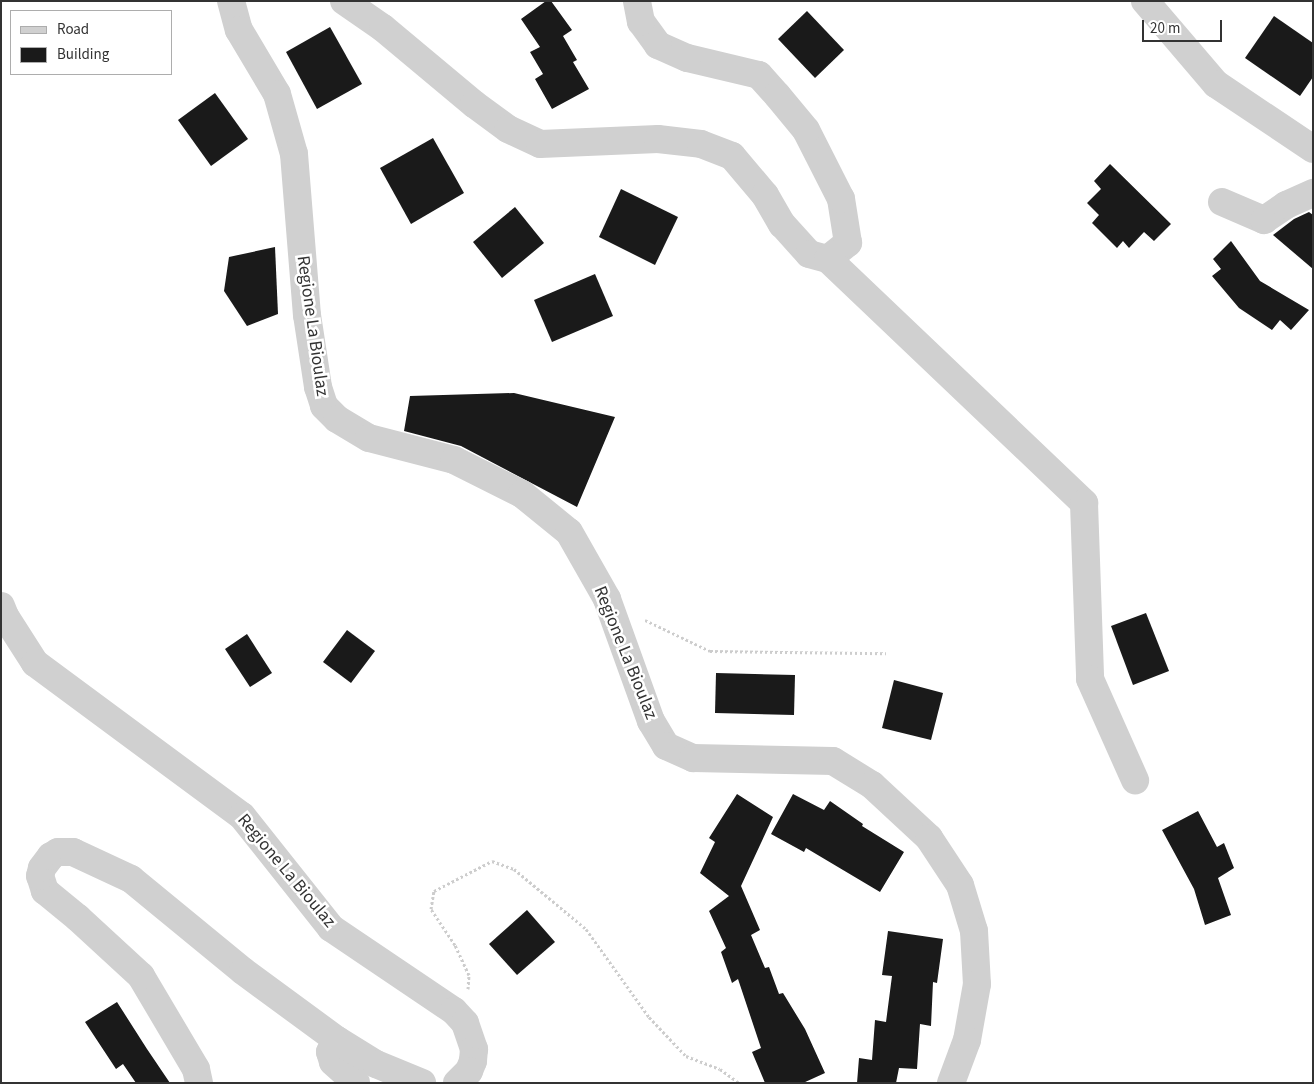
<!DOCTYPE html>
<html>
<head>
<meta charset="utf-8">
<style>
	body { margin:0 }
	#map { position:relative; width:1314px; height:1084px; overflow:hidden; background:#fff; font-family:"Source Sans 3",sans-serif }
	div>[style] { position:absolute }
	.building>* { inset:0; background:#1a1a1a }
	.path>* { height:3px; margin-top:-1.5px; transform-origin:0; background:repeating-linear-gradient(90deg,#cdcdcd 0 2.5px,transparent 0 5px) }
	.minor>* { height:28px; margin:-14px; padding:0 14px; transform-origin:14px; border-radius:14px; background:#d0d0d0 }
	span { translate:-50% -50%; white-space:nowrap; text-align:center; line-height:1.15; -webkit-text-stroke:5px #fff; paint-order:stroke }
	.street-label { font-size:18px; color:#333 }
	.frame { position:absolute; inset:0; border:2px solid #333; pointer-events:none }
	.legend { position:absolute; left:10px; top:10px; width:162px; height:65px; box-sizing:border-box; background:#fff; border:1px solid #adadad; margin:0; padding:6px 9px; list-style:none; font-size:15px; color:#333 }
	.legend li { display:flex; align-items:center; gap:10px; height:25px }
	.legend b { width:25px; border:1px solid #adadad }
	.scale { position:absolute; left:1142px; top:20px; width:80px; height:22px; box-sizing:border-box; border:2px solid #333; border-top:0; padding-left:6px; font-size:15px; line-height:18px; white-space:nowrap; color:#333; -webkit-text-stroke:4px #fff; paint-order:stroke }
</style>
</head>
<body>
<div id="map">
	<div class="building">
		<div style="clip-path:polygon(546px 1px,551px 1px,572px 30px,563px 36px,577px 60px,573px 62px,589px 89px,552px 109px,535px 79px,543px 74px,530px 52px,540px 47px,521px 19px)"></div>
		<div style="clip-path:polygon(807px 11px,844px 50px,815px 78px,778px 39px)"></div>
		<div style="clip-path:polygon(1274px 16px,1313px 43px,1313px 77px,1300px 96px,1245px 58px)"></div>
		<div style="clip-path:polygon(330px 27px,362px 84px,317px 109px,286px 52px)"></div>
		<div style="clip-path:polygon(215px 93px,248px 139px,211px 166px,178px 120px)"></div>
		<div style="clip-path:polygon(433px 138px,464px 193px,411px 224px,380px 168px)"></div>
		<div style="clip-path:polygon(1110px 164px,1171px 224px,1154px 241px,1144px 232px,1129px 248px,1123px 241px,1117px 248px,1092px 223px,1099px 215px,1087px 203px,1101px 189px,1094px 181px)"></div>
		<div style="clip-path:polygon(621px 189px,678px 217px,655px 265px,599px 237px)"></div>
		<div style="clip-path:polygon(515px 207px,544px 243px,502px 278px,473px 242px)"></div>
		<div style="clip-path:polygon(1309px 212px,1313px 215px,1313px 269px,1273px 235px,1294px 219px)"></div>
		<div style="clip-path:polygon(1231px 241px,1260px 281px,1309px 310px,1291px 330px,1280px 320px,1272px 330px,1239px 308px,1212px 276px,1221px 269px,1213px 259px)"></div>
		<div style="clip-path:polygon(275px 247px,278px 314px,247px 326px,224px 291px,229px 257px)"></div>
		<div style="clip-path:polygon(595px 274px,613px 316px,552px 342px,534px 300px)"></div>
		<div style="clip-path:polygon(514px 393px,615px 417px,577px 507px,461px 446px,404px 431px,410px 396px)"></div>
		<div style="clip-path:polygon(1146px 613px,1169px 671px,1133px 685px,1111px 626px)"></div>
		<div style="clip-path:polygon(347px 630px,375px 651px,351px 683px,323px 662px)"></div>
		<div style="clip-path:polygon(247px 634px,272px 673px,250px 687px,225px 649px)"></div>
		<div style="clip-path:polygon(716px 673px,795px 675px,794px 715px,715px 713px)"></div>
		<div style="clip-path:polygon(894px 680px,943px 693px,931px 740px,882px 728px)"></div>
		<div style="clip-path:polygon(737px 794px,773px 817px,741px 886px,760px 930px,751px 935px,765px 968px,769px 967px,779px 994px,783px 993px,805px 1029px,825px 1073px,803px 1083px,765px 1083px,752px 1052px,761px 1048px,738px 979px,732px 983px,721px 952px,726px 948px,709px 911px,729px 896px,700px 873px,715px 842px,709px 838px)"></div>
		<div style="clip-path:polygon(793px 794px,824px 810px,830px 801px,863px 824px,862px 826px,904px 852px,880px 892px,806px 848px,804px 852px,771px 834px)"></div>
		<div style="clip-path:polygon(1198px 811px,1217px 847px,1224px 843px,1234px 868px,1218px 878px,1231px 915px,1205px 925px,1194px 889px,1162px 830px)"></div>
		<div style="clip-path:polygon(527px 910px,555px 942px,517px 975px,489px 944px)"></div>
		<div style="clip-path:polygon(888px 931px,943px 939px,937px 983px,933px 982px,931px 1026px,920px 1024px,917px 1069px,899px 1068px,896px 1083px,857px 1083px,859px 1058px,872px 1060px,875px 1020px,886px 1022px,892px 976px,882px 975px)"></div>
		<div style="clip-path:polygon(117px 1002px,147px 1049px,170px 1083px,136px 1083px,123px 1064px,116px 1069px,85px 1022px)"></div>
	</div>
	<div class="path">
		<div style="left:645px;top:620px;width:72px;rotate:25.5deg"></div>
		<div style="left:710px;top:651px;width:176px;rotate:0.7deg"></div>
		<div style="left:468px;top:989px;width:14px;rotate:-86deg"></div>
		<div style="left:469px;top:975px;width:33px;rotate:-115deg"></div>
		<div style="left:455px;top:945px;width:43px;rotate:-123.7deg"></div>
		<div style="left:431px;top:909px;width:18px;rotate:-81deg"></div>
		<div style="left:434px;top:891px;width:65px;rotate:-27.3deg"></div>
		<div style="left:492px;top:861px;width:23px;rotate:20deg"></div>
		<div style="left:514px;top:869px;width:94px;rotate:39.8deg"></div>
		<div style="left:586px;top:929px;width:108px;rotate:54.4deg"></div>
		<div style="left:649px;top:1017px;width:54px;rotate:46.5deg"></div>
		<div style="left:686px;top:1056px;width:36px;rotate:21deg"></div>
		<div style="left:720px;top:1069px;width:24px;rotate:36deg"></div>
	</div>
	<div class="minor">
		<div style="left:231px;top:1px;width:30px;rotate:75deg"></div>
		<div style="left:239px;top:30px;width:74px;rotate:59.3deg"></div>
		<div style="left:277px;top:94px;width:62px;rotate:74.2deg"></div>
		<div style="left:294px;top:154px;width:162px;rotate:85.4deg"></div>
		<div style="left:307px;top:315px;width:73px;rotate:81.3deg"></div>
		<div style="left:318px;top:387px;width:20px;rotate:72deg"></div>
		<div style="left:324px;top:406px;width:18px;rotate:45deg"></div>
		<div style="left:337px;top:419px;width:37px;rotate:31deg"></div>
		<div style="left:369px;top:438px;width:88px;rotate:14.5deg"></div>
		<div style="left:454px;top:460px;width:76px;rotate:26.6deg"></div>
		<div style="left:522px;top:494px;width:60px;rotate:39deg"></div>
		<div style="left:569px;top:532px;width:77px;rotate:60.4deg"></div>
		<div style="left:607px;top:599px;width:130px;rotate:70.2deg"></div>
		<div style="left:651px;top:721px;width:29px;rotate:59deg"></div>
		<div style="left:666px;top:746px;width:30px;rotate:24deg"></div>
		<div style="left:693px;top:758px;width:140px;rotate:1.2deg"></div>
		<div style="left:833px;top:761px;width:46px;rotate:31.6deg"></div>
		<div style="left:872px;top:785px;width:78px;rotate:42.9deg"></div>
		<div style="left:929px;top:838px;width:56px;rotate:56.6deg"></div>
		<div style="left:960px;top:885px;width:48px;rotate:73.1deg"></div>
		<div style="left:974px;top:931px;width:53px;rotate:86.8deg"></div>
		<div style="left:977px;top:984px;width:57px;rotate:100.1deg"></div>
		<div style="left:967px;top:1040px;width:46px;rotate:110.4deg"></div>
		<div style="left:344px;top:1px;width:47px;rotate:34.7deg"></div>
		<div style="left:383px;top:28px;width:119px;rotate:39.9deg"></div>
		<div style="left:474px;top:104px;width:42px;rotate:36.3deg"></div>
		<div style="left:508px;top:129px;width:35px;rotate:25deg"></div>
		<div style="left:540px;top:144px;width:118px;rotate:-2.4deg"></div>
		<div style="left:658px;top:139px;width:43px;rotate:6.6deg"></div>
		<div style="left:701px;top:144px;width:33px;rotate:21deg"></div>
		<div style="left:732px;top:156px;width:51px;rotate:49.8deg"></div>
		<div style="left:765px;top:195px;width:34px;rotate:60deg"></div>
		<div style="left:782px;top:224px;width:40px;rotate:48deg"></div>
		<div style="left:809px;top:254px;width:20px;rotate:15deg"></div>
		<div style="left:828px;top:259px;width:26px;rotate:-39deg"></div>
		<div style="left:848px;top:243px;width:45px;rotate:-99deg"></div>
		<div style="left:841px;top:199px;width:77px;rotate:-116.9deg"></div>
		<div style="left:806px;top:130px;width:45px;rotate:-129.6deg"></div>
		<div style="left:777px;top:95px;width:27px;rotate:-132deg"></div>
		<div style="left:759px;top:75px;width:74px;rotate:-166.7deg"></div>
		<div style="left:687px;top:58px;width:32px;rotate:-156deg"></div>
		<div style="left:658px;top:45px;width:29px;rotate:-126deg"></div>
		<div style="left:641px;top:22px;width:21px;rotate:-101deg"></div>
		<div style="left:1145px;top:1px;width:109px;rotate:49.5deg"></div>
		<div style="left:1216px;top:84px;width:117px;rotate:33.8deg"></div>
		<div style="left:1222px;top:202px;width:46px;rotate:23.2deg"></div>
		<div style="left:1264px;top:220px;width:27px;rotate:-34deg"></div>
		<div style="left:1286px;top:205px;width:30px;rotate:-24deg"></div>
		<div style="left:828px;top:259px;width:354px;rotate:43.6deg"></div>
		<div style="left:1084px;top:503px;width:176px;rotate:88deg"></div>
		<div style="left:1090px;top:679px;width:111px;rotate:66deg"></div>
		<div style="left:1px;top:606px;width:11px;rotate:68deg"></div>
		<div style="left:5px;top:616px;width:56px;rotate:57.4deg"></div>
		<div style="left:35px;top:663px;width:257px;rotate:36.5deg"></div>
		<div style="left:242px;top:816px;width:143px;rotate:51.5deg"></div>
		<div style="left:331px;top:928px;width:148px;rotate:34deg"></div>
		<div style="left:454px;top:1011px;width:16px;rotate:47deg"></div>
		<div style="left:465px;top:1023px;width:28px;rotate:71deg"></div>
		<div style="left:474px;top:1049px;width:12px;rotate:95deg"></div>
		<div style="left:473px;top:1061px;width:11px;rotate:112deg"></div>
		<div style="left:469px;top:1071px;width:17px;rotate:135deg"></div>
		<div style="left:337px;top:1040px;width:14px;rotate:120deg"></div>
		<div style="left:330px;top:1052px;width:10px;rotate:73deg"></div>
		<div style="left:333px;top:1062px;width:31px;rotate:42deg"></div>
		<div style="left:199px;top:1083px;width:14px;rotate:-102deg"></div>
		<div style="left:196px;top:1069px;width:108px;rotate:-120.6deg"></div>
		<div style="left:141px;top:976px;width:86px;rotate:-137.4deg"></div>
		<div style="left:78px;top:918px;width:43px;rotate:-140.7deg"></div>
		<div style="left:45px;top:891px;width:16px;rotate:-108deg"></div>
		<div style="left:40px;top:876px;width:8px;rotate:-76deg"></div>
		<div style="left:42px;top:868px;width:15px;rotate:-53deg"></div>
		<div style="left:51px;top:856px;width:8px;rotate:-30deg"></div>
		<div style="left:58px;top:852px;width:15px"></div>
		<div style="left:73px;top:852px;width:64px;rotate:25deg"></div>
		<div style="left:131px;top:879px;width:145px;rotate:39.4deg"></div>
		<div style="left:243px;top:971px;width:117px;rotate:36.3deg"></div>
		<div style="left:337px;top:1040px;width:46px;rotate:31.6deg"></div>
		<div style="left:376px;top:1064px;width:50px;rotate:22.4deg"></div>
	</div>
	<div class="street-label">
		<span style="left:312px;top:326px;rotate:82deg">Regione La Bioulaz</span>
		<span style="left:625px;top:653px;rotate:68deg">Regione La Bioulaz</span>
		<span style="left:286px;top:871px;rotate:50deg">Regione La Bioulaz</span>
	</div>
	<div class="frame"></div>
	<ul class="legend">
	<li><b style="height:6px;background:#d0d0d0"></b>Road</li>
	<li><b style="height:14px;background:#1a1a1a"></b>Building</li>
	</ul>
	<div class="scale">20 m</div>
</div>
</body>
</html>
